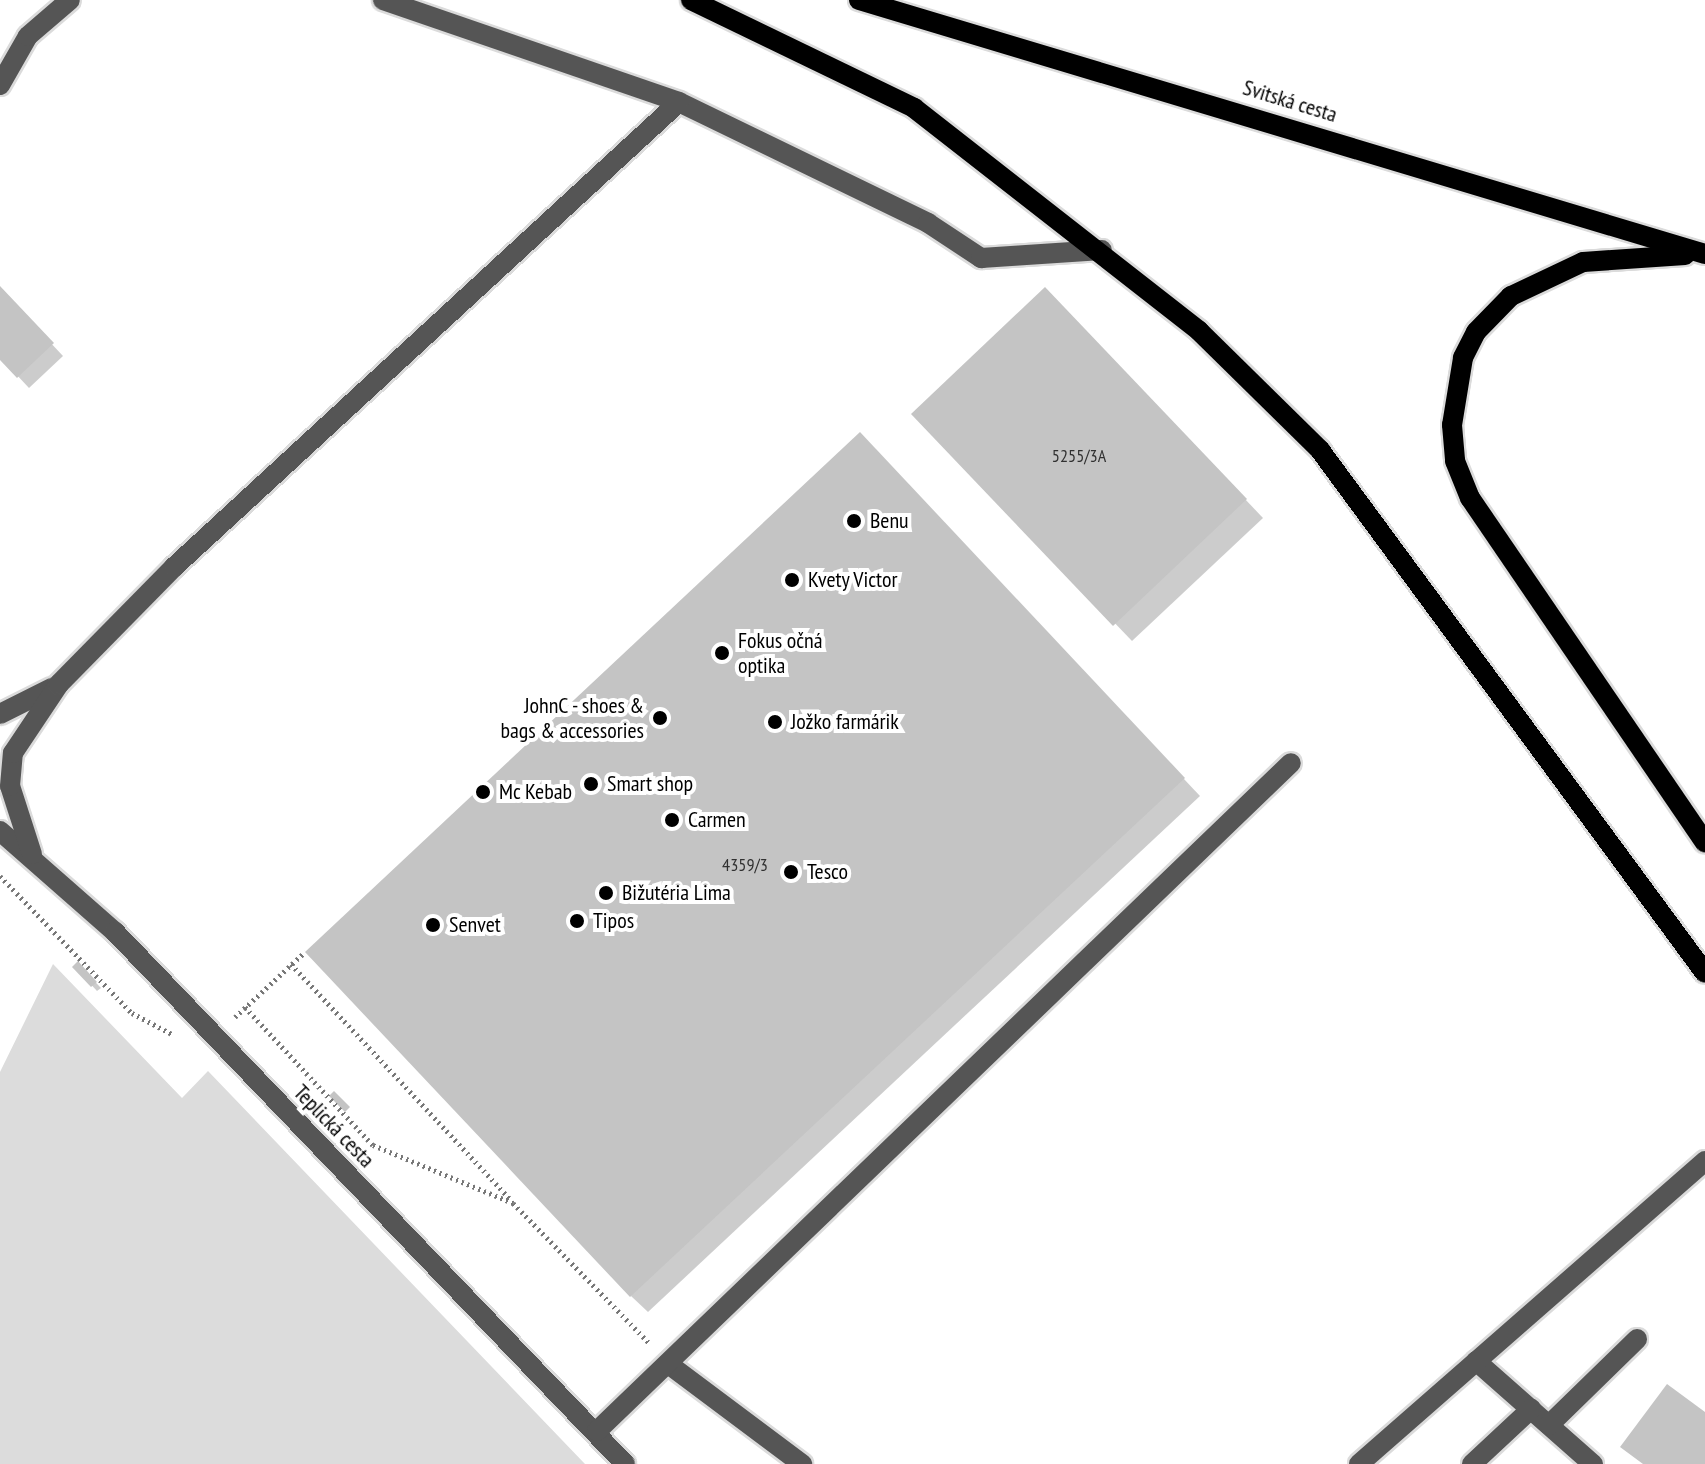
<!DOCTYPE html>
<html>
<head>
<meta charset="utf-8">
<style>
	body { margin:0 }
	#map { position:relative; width:1705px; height:1464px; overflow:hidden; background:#fff; font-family:"PT Sans Narrow",sans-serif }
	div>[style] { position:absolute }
	.green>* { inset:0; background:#dcdcdc }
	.shadow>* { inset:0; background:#0003 }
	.building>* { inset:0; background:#c4c4c4 }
	.path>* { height:5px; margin-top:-2.5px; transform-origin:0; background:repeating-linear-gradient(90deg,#777 0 2px,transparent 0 6px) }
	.roads { filter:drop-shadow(2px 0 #dbdbdb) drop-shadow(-2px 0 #dbdbdb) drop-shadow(0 2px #dbdbdb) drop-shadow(0 -2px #dbdbdb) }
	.minor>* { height:20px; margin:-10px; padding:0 10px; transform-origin:10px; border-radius:10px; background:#555 }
	.major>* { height:20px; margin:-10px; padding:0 10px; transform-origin:10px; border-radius:10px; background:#000 }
	.dots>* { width:22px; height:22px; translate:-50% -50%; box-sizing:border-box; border:4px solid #fff; border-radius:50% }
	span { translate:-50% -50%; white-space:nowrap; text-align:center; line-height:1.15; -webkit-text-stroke:8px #fff; paint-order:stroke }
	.number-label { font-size:18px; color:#313131 }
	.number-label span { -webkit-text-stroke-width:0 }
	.street-label { font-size:22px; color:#000 }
	.poi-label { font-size:22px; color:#000 }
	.left { translate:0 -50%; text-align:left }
	.right { translate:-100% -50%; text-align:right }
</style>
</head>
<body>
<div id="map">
	<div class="green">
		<div style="clip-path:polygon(53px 964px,182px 1098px,208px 1071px,585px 1464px,0 1464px,0 1072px)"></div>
	</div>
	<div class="shadow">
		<div style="clip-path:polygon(0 289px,63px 356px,29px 388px,0 357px)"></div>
		<div style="clip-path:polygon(1062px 306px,1263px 518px,1132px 641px,914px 414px)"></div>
		<div style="clip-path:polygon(876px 452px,1200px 796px,648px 1312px,631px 1296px)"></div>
		<div style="clip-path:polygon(78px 964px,101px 988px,97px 991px,75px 967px)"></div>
	</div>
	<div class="building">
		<div style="clip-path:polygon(0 286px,54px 343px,17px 378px,0 360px)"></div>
		<div style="clip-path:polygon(1045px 287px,1247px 499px,1113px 626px,911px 414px)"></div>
		<div style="clip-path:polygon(860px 432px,1185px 778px,630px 1297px,305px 952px)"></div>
		<div style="clip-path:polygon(78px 961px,97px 982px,91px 987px,72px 967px)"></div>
		<div style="clip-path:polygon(334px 1091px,350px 1107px,345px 1112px,329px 1096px)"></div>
		<div style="clip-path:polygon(1667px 1384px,1705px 1412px,1705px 1464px,1643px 1464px,1620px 1447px)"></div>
	</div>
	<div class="path">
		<div style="left:0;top:876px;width:190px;rotate:46.1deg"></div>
		<div style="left:132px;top:1013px;width:45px;rotate:27.7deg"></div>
		<div style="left:291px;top:964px;width:321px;rotate:47deg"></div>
		<div style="left:245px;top:1007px;width:188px;rotate:47.2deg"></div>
		<div style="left:373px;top:1145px;width:152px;rotate:22.5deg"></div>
		<div style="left:513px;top:1203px;width:195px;rotate:45.8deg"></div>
		<div style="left:235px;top:1017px;width:96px;rotate:-42.9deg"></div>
	</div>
	<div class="roads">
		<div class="minor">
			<div style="left:383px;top:0;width:313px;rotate:19deg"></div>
			<div style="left:679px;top:102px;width:277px;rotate:25.9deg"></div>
			<div style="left:928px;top:223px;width:64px;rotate:33.4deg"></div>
			<div style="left:981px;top:258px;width:121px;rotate:-3.8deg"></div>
			<div style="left:0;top:85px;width:56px;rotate:-60.3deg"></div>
			<div style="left:28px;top:36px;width:55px;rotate:-40.6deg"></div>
			<div style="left:0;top:714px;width:58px;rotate:-26.6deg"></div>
			<div style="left:0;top:831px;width:153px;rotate:41.3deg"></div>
			<div style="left:115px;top:932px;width:737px;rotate:46.21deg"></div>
			<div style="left:32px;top:854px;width:71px;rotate:-107.9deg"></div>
			<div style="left:10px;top:786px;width:33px;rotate:-85deg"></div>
			<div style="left:13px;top:753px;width:83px;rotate:-56.3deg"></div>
			<div style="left:59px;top:684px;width:164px;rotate:-45.5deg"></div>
			<div style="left:174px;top:567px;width:686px;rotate:-42.64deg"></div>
			<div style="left:1476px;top:1361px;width:156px;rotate:41.4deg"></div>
			<div style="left:671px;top:1366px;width:164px;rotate:36.8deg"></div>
			<div style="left:1549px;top:1425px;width:123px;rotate:-44.3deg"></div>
			<div style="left:597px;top:1431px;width:963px;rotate:-43.91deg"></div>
			<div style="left:1359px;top:1464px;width:460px;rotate:-41.2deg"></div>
			<div style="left:1472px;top:1464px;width:81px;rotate:-43deg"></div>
		</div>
		<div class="major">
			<div style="left:691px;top:0;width:248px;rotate:25.8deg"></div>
			<div style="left:914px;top:108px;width:362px;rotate:38deg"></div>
			<div style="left:1199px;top:331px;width:170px;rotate:44.5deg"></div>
			<div style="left:1320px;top:450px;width:649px;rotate:53.64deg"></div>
			<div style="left:859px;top:0;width:883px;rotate:16.71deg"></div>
			<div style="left:1685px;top:255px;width:102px;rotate:176.1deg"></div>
			<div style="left:1583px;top:262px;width:80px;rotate:154.7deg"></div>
			<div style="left:1511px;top:296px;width:50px;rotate:134.2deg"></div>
			<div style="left:1476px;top:332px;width:29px;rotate:117deg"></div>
			<div style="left:1463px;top:358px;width:68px;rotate:99.3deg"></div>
			<div style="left:1452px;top:425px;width:36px;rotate:85deg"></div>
			<div style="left:1455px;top:461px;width:40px;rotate:68deg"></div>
			<div style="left:1470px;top:498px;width:417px;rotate:55.7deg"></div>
		</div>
	</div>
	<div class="dots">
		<div style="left:854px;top:521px;background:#000"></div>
		<div style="left:792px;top:580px;background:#000"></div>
		<div style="left:722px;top:653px;background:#000"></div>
		<div style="left:660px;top:718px;background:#000"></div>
		<div style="left:775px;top:722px;background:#000"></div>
		<div style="left:591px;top:784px;background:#000"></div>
		<div style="left:483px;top:792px;background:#000"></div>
		<div style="left:672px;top:820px;background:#000"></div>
		<div style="left:791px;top:872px;background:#000"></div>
		<div style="left:606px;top:893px;background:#000"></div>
		<div style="left:577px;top:921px;background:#000"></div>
		<div style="left:433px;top:925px;background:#000"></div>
	</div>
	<div class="number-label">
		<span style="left:1079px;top:456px">5255/3A</span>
		<span style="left:745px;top:865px">4359/3</span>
	</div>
	<div class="street-label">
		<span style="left:1290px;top:101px;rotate:17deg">Svitská cesta</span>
		<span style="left:334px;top:1126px;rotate:46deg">Teplická cesta</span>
	</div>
	<div class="poi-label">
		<span class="left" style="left:870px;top:521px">Benu</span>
		<span class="left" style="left:808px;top:580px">Kvety Victor</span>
		<span class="left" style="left:738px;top:653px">Fokus očná<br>optika</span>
		<span class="right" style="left:644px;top:718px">JohnC - shoes &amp;<br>bags &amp; accessories</span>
		<span class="left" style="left:791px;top:722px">Jožko farmárik</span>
		<span class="left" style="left:607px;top:784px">Smart shop</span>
		<span class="left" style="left:499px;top:792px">Mc Kebab</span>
		<span class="left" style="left:688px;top:820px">Carmen</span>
		<span class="left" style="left:807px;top:872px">Tesco</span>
		<span class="left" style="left:622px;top:893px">Bižutéria Lima</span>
		<span class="left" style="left:593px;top:921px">Tipos</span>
		<span class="left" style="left:449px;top:925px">Senvet</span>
	</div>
</div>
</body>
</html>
